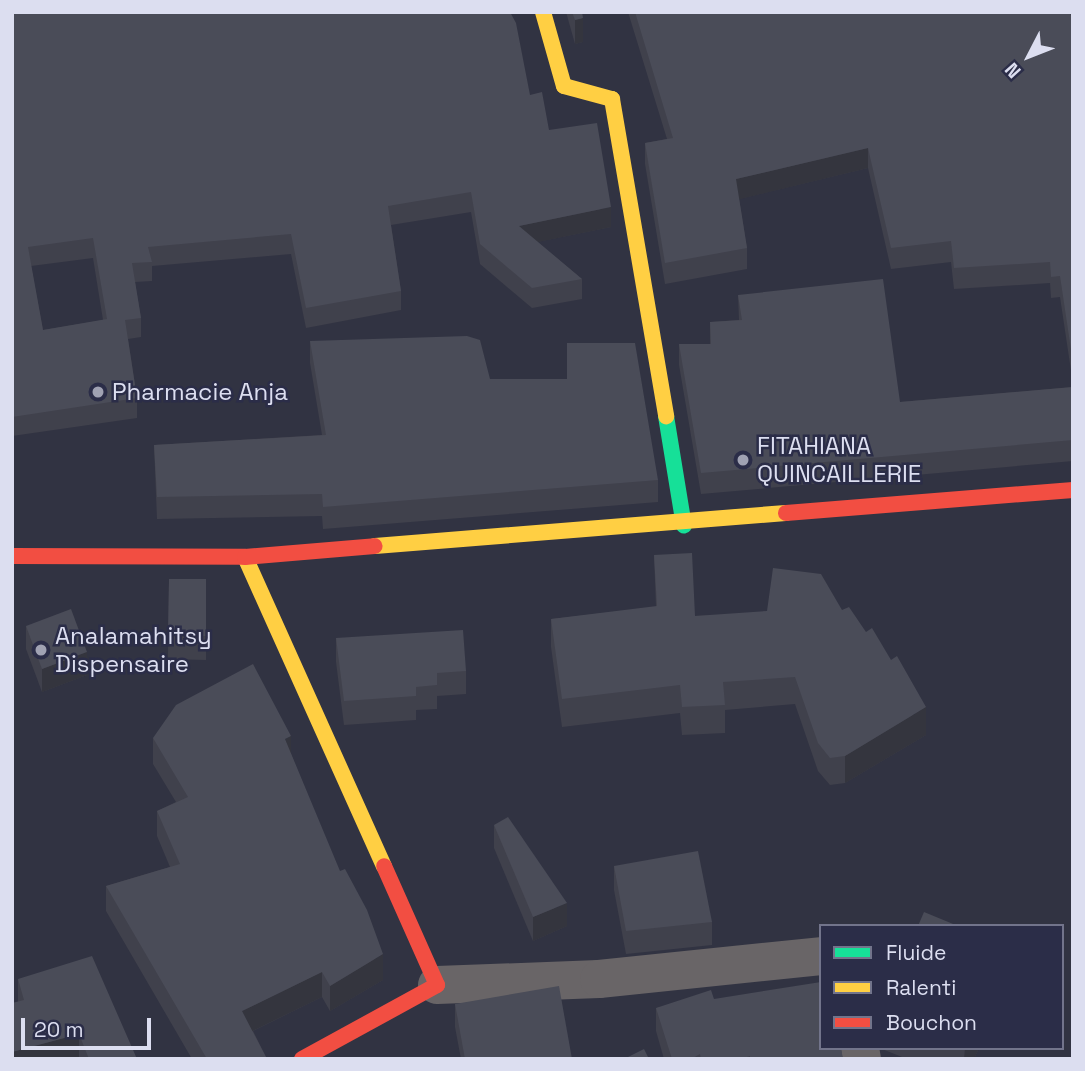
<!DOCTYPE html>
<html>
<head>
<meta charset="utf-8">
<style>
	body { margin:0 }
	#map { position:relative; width:1085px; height:1071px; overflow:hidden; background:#313342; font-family:"Space Grotesk",sans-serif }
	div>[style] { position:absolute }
	.street>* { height:38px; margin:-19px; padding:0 19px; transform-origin:19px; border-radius:19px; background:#696567 }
	.fast>* { height:16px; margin:-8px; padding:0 8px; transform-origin:8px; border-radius:8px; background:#16e098 }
	.slow>* { height:16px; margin:-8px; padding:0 8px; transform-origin:8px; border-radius:8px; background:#ffcf43 }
	.jam>* { height:16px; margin:-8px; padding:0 8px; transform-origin:8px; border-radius:8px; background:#f24e42 }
	.wall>* { inset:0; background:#40414c }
	.shaded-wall>* { inset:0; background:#34353e }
	.building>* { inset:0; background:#4a4c58 }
	.dots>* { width:19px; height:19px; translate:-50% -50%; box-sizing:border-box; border:4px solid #2b2d48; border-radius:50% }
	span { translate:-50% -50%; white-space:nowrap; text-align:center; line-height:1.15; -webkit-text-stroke:5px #2b2d48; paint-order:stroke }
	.poi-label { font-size:24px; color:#dcdef0 }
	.left { translate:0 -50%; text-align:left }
	.frame { position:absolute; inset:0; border:14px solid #dcdef0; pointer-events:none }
	.legend { position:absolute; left:819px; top:924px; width:245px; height:126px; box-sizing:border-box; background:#2b2d48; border:2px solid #72748b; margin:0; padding:9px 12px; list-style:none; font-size:21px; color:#dcdef0 }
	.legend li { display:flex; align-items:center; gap:14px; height:35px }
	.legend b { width:35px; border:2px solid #72748b }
	.north { position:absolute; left:994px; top:21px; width:70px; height:70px; -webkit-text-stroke:5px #2b2d48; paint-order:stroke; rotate:228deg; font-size:19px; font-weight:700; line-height:28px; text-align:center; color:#dcdef0 }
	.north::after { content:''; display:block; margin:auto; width:24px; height:32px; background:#dcdef0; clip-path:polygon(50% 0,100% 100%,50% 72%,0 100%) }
	.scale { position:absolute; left:21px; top:1018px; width:130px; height:32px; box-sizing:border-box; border:4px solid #dcdef0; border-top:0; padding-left:9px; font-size:21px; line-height:24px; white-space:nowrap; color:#dcdef0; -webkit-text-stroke:5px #2b2d48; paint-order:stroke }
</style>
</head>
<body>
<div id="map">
	<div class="street">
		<div style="left:437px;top:985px;width:162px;rotate:-2.1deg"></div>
		<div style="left:599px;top:979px;width:223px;rotate:-5.9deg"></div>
		<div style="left:860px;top:1048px;width:11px;rotate:80deg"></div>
	</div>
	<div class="fast">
		<div style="left:666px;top:416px;width:111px;rotate:80.7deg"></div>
	</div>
	<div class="slow">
		<div style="left:543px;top:12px;width:77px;rotate:74.2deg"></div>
		<div style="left:564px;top:86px;width:50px;rotate:15.2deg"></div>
		<div style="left:612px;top:99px;width:322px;rotate:80.3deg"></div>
		<div style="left:375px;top:546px;width:412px;rotate:-4.6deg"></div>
		<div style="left:245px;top:557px;width:339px;rotate:65.8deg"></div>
	</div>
	<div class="jam">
		<div style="left:786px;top:513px;width:288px;rotate:-4.6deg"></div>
		<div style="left:12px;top:556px;width:233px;rotate:0.2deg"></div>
		<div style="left:245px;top:557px;width:130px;rotate:-4.8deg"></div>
		<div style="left:302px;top:1059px;width:154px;rotate:-28.7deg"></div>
		<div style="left:437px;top:985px;width:130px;rotate:-114deg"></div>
	</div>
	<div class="wall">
		<div style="clip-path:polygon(evenodd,12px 12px,530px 95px,549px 130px,611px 227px,537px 242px,582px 279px,582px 299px,532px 308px,480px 264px,471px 212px,391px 225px,401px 291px,401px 310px,306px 328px,291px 254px,152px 266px,152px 281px,135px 282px,141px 318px,141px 337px,128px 339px,137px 398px,137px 418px,12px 436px,12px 12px,93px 258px,103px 320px,43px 330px,31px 266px,93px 258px)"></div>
		<div style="clip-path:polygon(566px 12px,582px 12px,583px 42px,575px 44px)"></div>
		<div style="clip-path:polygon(628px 12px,1070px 12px,1073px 24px,1073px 384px,1060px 297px,1051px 298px,1050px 283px,954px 289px,951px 262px,891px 269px,868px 168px,739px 199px,747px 248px,747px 269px,665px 284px,645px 164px,645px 143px,667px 139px)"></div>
		<div style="clip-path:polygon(738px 295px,900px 402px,1073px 387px,1073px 461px,701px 494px,679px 365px,679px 344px,710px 344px,710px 322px,739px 320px)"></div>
		<div style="clip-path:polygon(310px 341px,490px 379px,658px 480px,658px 502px,323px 529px,322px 516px,157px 519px,154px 445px,322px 435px,310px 363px)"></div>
		<div style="clip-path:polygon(654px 555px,695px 616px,842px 610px,926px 735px,845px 783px,830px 785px,818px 771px,795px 704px,725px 710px,725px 733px,682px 735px,680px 713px,562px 727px,551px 647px,551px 619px,656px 607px)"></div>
		<div style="clip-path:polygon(169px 579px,206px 579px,206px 660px,168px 659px)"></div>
		<div style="clip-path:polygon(26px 626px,87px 675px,42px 692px,26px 649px)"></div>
		<div style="clip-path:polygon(336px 638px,466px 671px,466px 694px,437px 696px,437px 709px,416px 710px,416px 720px,344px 725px,336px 662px)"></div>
		<div style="clip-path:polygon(153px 738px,291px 754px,383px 980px,330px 1011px,322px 997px,253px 1031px,267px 1059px,192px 1059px,106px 911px,106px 886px,170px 867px,157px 836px,157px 811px,176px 802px,153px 764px)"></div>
		<div style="clip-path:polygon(494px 825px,567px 926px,533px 941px,494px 848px)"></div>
		<div style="clip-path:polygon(614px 866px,712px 922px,712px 945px,626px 954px,614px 890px)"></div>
		<div style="clip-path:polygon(18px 979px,137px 1059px,12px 1059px,18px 1001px)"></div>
		<div style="clip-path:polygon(714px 999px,843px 1059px,664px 1059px,656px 1031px,656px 1008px)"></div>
		<div style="clip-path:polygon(455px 1004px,572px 1059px,461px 1059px,455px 1027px)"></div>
		<div style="clip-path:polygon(979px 1048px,974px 1059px,907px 1059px,882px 1049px)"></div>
	</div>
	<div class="shaded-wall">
		<div style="clip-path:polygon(583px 18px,583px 42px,575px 44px,575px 20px)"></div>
		<div style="clip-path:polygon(868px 148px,868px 168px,736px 200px,736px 179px)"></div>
		<div style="clip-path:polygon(611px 207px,611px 227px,519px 246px,519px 226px)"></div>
		<div style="clip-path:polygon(87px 652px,87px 675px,42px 692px,42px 669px)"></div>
		<div style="clip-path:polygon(926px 707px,926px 735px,845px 783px,845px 756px)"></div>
		<div style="clip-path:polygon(291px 736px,291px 761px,285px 739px)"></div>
		<div style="clip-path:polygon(567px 903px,567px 926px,533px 941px,533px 917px)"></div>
		<div style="clip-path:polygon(383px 954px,383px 980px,330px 1011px,330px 986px)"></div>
		<div style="clip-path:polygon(322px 972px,322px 997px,242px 1036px,242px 1011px)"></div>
		<div style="clip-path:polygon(79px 1034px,79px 1059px,12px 1059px,12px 1052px)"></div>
		<div style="clip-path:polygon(965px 1048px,979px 1048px,974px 1059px,964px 1059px)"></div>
	</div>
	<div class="building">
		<div style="clip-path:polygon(evenodd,12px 12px,510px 12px,516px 23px,530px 95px,542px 92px,549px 130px,597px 123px,611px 207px,519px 226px,582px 279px,532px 288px,480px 244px,471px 192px,388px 206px,401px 291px,306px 308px,291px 234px,148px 247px,152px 262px,132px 263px,141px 318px,125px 320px,137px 398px,12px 417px,12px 12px,93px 238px,107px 319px,43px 330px,28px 247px,93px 238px)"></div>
		<div style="clip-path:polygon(572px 12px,582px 12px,583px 18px,575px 20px)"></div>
		<div style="clip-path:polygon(635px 12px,1070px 12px,1073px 24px,1073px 363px,1060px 276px,1051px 277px,1050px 262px,954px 268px,951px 241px,891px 248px,868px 148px,736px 179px,747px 248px,665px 263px,645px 143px,673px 138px)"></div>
		<div style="clip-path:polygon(883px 279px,900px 402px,1073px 387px,1073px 440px,701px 473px,679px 344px,711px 344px,710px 322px,742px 320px,738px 295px)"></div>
		<div style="clip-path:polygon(467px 336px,480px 340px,490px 379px,567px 379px,567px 343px,635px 343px,658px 480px,323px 507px,322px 494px,157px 497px,154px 445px,326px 435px,310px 341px)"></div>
		<div style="clip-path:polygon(692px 553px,695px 616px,767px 611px,773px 568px,821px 574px,842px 610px,849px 607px,866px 632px,872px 628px,891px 660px,897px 656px,926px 707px,845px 756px,830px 758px,818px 743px,795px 677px,723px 682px,725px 705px,682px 707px,680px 685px,562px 699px,551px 619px,657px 606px,654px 555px)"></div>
		<div style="clip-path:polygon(169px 579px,206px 579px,206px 636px,168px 636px)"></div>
		<div style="clip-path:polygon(71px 609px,87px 652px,42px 669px,26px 626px)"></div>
		<div style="clip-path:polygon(463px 630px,466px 671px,437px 673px,437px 685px,416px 687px,416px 696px,344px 701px,336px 638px)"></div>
		<div style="clip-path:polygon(253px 664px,291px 736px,285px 739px,340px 871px,345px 869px,367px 910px,383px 954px,330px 986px,322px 972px,242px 1011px,267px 1059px,207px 1059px,106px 886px,180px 864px,157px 811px,188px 797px,153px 738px,176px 705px)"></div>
		<div style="clip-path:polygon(508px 817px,567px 903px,533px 917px,494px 825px)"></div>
		<div style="clip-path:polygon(698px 851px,712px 922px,626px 931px,614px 866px)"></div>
		<div style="clip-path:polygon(924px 912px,958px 926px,918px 926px)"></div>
		<div style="clip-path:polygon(92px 956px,137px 1059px,89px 1059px,79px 1034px,12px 1052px,12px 1003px,24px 1000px,18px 979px)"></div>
		<div style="clip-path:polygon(821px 982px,821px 1048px,841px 1048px,843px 1059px,750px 1059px,750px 1056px,741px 1059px,701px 1059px,700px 1054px,691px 1059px,672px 1059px,656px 1008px,711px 990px,714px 999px)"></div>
		<div style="clip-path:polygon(559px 986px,572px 1059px,465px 1059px,455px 1004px)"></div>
		<div style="clip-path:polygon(644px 1049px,649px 1059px,624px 1059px)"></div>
	</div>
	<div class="dots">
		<div style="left:98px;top:392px;background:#a0a2b3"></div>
		<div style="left:743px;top:460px;background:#a0a2b3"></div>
		<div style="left:41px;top:650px;background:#a0a2b3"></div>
	</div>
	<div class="poi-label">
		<span class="left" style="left:112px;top:392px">Pharmacie Anja</span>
		<span class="left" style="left:757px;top:460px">FITAHIANA<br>QUINCAILLERIE</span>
		<span class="left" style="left:55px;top:650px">Analamahitsy<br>Dispensaire</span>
	</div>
	<div class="frame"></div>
	<ul class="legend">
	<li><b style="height:9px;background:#16e098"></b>Fluide</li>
	<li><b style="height:9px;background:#ffcf43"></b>Ralenti</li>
	<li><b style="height:9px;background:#f24e42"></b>Bouchon</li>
	</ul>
	<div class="north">N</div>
	<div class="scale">20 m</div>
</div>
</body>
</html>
